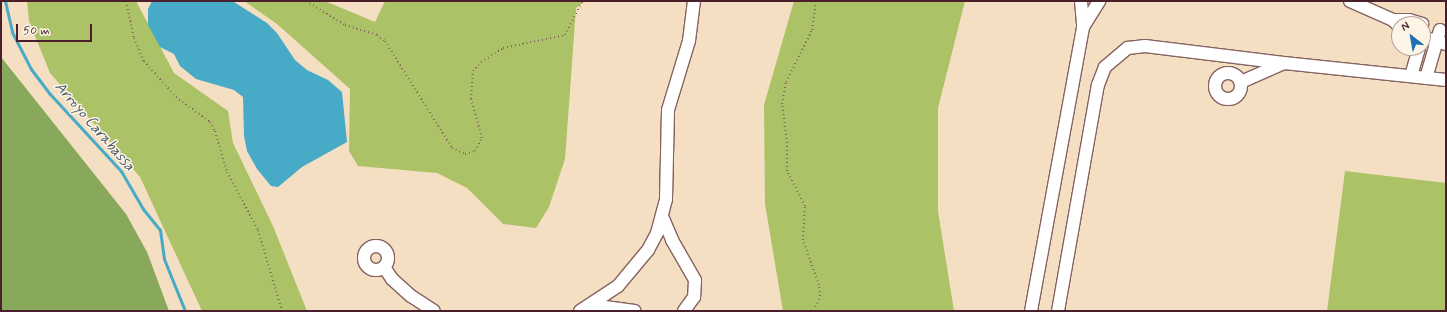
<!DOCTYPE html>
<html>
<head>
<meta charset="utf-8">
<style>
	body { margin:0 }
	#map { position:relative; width:1447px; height:312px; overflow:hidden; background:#f5dfc2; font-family:Mynerve,sans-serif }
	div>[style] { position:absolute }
	.green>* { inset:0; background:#abc267 }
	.forest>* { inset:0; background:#88a85c }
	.water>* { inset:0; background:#47aac7 }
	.stream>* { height:3px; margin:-1.5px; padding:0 1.5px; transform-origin:1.5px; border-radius:1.5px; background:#47aac7 }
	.path>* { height:2px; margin-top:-1px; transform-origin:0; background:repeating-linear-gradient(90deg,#866260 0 1px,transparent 0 4px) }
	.roads { filter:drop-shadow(1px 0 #866260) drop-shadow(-1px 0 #866260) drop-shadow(0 1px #866260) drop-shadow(0 -1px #866260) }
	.minor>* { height:12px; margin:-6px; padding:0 6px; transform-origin:6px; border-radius:6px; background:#fff }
	.minor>.ring { margin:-6px; padding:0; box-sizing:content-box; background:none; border:12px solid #fff; border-radius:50% }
	span { translate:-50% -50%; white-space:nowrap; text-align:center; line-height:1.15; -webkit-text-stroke:3px #fcf5e5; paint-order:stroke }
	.water-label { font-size:15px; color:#495769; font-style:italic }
	.frame { position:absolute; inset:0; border:2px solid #4a1f2b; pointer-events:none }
	.north { position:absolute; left:1391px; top:16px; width:40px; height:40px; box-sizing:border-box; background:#fcf5e5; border:1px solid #b59f9b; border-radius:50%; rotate:329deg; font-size:11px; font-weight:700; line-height:16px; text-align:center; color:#4a1f2b }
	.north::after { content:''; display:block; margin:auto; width:14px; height:18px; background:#1f6fb2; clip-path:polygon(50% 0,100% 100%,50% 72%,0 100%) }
	.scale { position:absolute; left:16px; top:24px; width:76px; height:18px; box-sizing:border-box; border:2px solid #4a1f2b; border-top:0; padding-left:5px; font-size:12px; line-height:14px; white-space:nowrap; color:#4a1f2b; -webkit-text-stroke:3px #fcf5e5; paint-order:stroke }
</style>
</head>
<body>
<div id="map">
	<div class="green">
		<div style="clip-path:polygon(27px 1px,136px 1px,174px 73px,228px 111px,233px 143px,273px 226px,307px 311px,202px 311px,140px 177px,50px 73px,29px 21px)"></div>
		<div style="clip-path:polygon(244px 1px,325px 1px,375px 22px,385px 1px,585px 1px,576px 8px,565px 159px,549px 207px,536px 228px,503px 224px,467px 188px,437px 173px,358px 166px,349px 151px,350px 89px,277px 24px)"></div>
		<div style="clip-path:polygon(794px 1px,965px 1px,938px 108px,938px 211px,954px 311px,783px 311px,765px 204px,764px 105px)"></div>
		<div style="clip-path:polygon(1345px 171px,1446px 183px,1446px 311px,1327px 311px)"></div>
	</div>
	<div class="forest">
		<div style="clip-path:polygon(1px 57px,126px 214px,147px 252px,169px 311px,1px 311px)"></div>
	</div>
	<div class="water">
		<div style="clip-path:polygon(152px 1px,234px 2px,267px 23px,277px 33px,295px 60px,307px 70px,328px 80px,342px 92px,347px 142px,302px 167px,278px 187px,271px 186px,257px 169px,247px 151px,244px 136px,243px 97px,234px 90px,196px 79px,180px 66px,174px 54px,160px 47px,148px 25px,148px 9px)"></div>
	</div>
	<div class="stream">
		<div style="left:5px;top:1px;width:32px;rotate:77deg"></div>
		<div style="left:12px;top:32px;width:42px;rotate:62.8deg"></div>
		<div style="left:31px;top:69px;width:31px;rotate:53deg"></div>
		<div style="left:50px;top:94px;width:105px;rotate:47.3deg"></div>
		<div style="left:121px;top:171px;width:44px;rotate:59.9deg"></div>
		<div style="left:143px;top:209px;width:27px;rotate:51deg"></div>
		<div style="left:160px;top:230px;width:29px;rotate:82deg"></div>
		<div style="left:164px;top:259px;width:56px;rotate:68deg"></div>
	</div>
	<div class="path">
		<div style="left:126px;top:1px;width:38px;rotate:78deg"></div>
		<div style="left:134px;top:38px;width:25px;rotate:67deg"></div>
		<div style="left:144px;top:61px;width:48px;rotate:48.4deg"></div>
		<div style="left:176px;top:97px;width:42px;rotate:36.3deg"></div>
		<div style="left:210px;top:122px;width:10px;rotate:61deg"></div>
		<div style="left:215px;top:131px;width:43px;rotate:73.7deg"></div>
		<div style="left:227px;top:172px;width:66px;rotate:61.9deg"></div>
		<div style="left:258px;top:230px;width:84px;rotate:73.5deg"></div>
		<div style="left:306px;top:1px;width:46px;rotate:31.6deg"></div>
		<div style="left:345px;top:25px;width:34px;rotate:17deg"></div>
		<div style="left:377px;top:35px;width:10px;rotate:37deg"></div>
		<div style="left:385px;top:41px;width:126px;rotate:57.9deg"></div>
		<div style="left:452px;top:148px;width:14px;rotate:25deg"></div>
		<div style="left:465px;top:154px;width:10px;rotate:-17deg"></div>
		<div style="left:475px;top:151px;width:15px;rotate:-62deg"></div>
		<div style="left:482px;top:138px;width:41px;rotate:-105.8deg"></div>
		<div style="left:471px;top:99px;width:28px;rotate:-86deg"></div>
		<div style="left:473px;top:71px;width:12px;rotate:-48deg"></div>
		<div style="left:481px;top:62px;width:26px;rotate:-32deg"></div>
		<div style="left:503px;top:48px;width:63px;rotate:-11.8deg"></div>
		<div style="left:565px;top:35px;width:38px;rotate:-63deg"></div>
		<div style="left:814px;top:311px;width:16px;rotate:-68deg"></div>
		<div style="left:820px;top:296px;width:11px;rotate:-95deg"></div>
		<div style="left:819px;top:285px;width:48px;rotate:-109.6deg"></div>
		<div style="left:803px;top:240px;width:34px;rotate:-87deg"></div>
		<div style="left:805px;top:206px;width:39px;rotate:-117deg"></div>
		<div style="left:787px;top:171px;width:28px;rotate:-90deg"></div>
		<div style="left:787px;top:143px;width:39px;rotate:-97deg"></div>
		<div style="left:782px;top:104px;width:22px;rotate:-80deg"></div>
		<div style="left:786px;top:82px;width:58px;rotate:-63.4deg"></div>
		<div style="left:812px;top:30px;width:29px;rotate:-82deg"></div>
	</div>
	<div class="roads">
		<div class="minor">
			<div style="left:1081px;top:1px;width:25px;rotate:85deg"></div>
			<div style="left:1350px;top:1px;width:47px;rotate:23.8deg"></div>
			<div style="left:1393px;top:20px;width:8px;rotate:45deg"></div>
			<div style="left:1393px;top:20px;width:16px"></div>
			<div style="left:1409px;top:20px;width:14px;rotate:17deg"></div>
			<div style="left:1423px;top:37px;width:24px;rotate:17deg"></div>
			<div class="ring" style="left:1215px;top:73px;width:14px;height:14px"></div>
			<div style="left:1411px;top:76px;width:29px;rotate:-74deg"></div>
			<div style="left:1426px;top:78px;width:50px;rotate:-73.7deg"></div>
			<div style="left:1241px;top:82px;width:47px;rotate:-23.8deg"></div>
			<div style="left:1284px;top:63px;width:163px;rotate:6deg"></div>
			<div style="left:662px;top:216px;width:26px;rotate:67deg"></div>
			<div style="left:672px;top:240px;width:46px;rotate:60.1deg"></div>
			<div style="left:695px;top:280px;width:17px;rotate:93deg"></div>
			<div style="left:694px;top:297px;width:17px;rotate:126deg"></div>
			<div class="ring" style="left:364px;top:246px;width:12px;height:12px"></div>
			<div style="left:384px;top:267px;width:14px;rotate:56deg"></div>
			<div style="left:392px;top:279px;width:25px;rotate:42deg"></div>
			<div style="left:411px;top:296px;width:27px;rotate:33deg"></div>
			<div style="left:590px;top:305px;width:45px;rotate:7.6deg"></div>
			<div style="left:580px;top:311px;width:45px;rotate:-33.3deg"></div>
			<div style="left:618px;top:286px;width:47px;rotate:-50.2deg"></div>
			<div style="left:648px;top:250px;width:19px;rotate:-62deg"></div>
			<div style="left:657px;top:233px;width:35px;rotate:-75deg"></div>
			<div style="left:666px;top:199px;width:89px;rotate:-88.7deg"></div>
			<div style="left:668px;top:110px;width:72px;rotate:-73.1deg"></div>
			<div style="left:689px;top:41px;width:40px;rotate:-82.9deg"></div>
			<div style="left:1031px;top:311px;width:289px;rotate:-79.6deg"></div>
			<div style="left:1083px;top:27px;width:31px;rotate:-58deg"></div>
			<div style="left:1058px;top:311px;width:230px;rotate:-80deg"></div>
			<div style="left:1098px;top:85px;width:19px;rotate:-69deg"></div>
			<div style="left:1105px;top:67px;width:30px;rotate:-40deg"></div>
			<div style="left:1128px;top:48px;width:17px;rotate:-7deg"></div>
			<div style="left:1145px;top:46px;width:140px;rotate:7deg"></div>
		</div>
	</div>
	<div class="water-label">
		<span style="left:94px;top:127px;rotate:49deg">Arroyo Carabassa</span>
	</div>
	<div class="frame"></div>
	<div class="north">N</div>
	<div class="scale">50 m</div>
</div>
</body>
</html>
